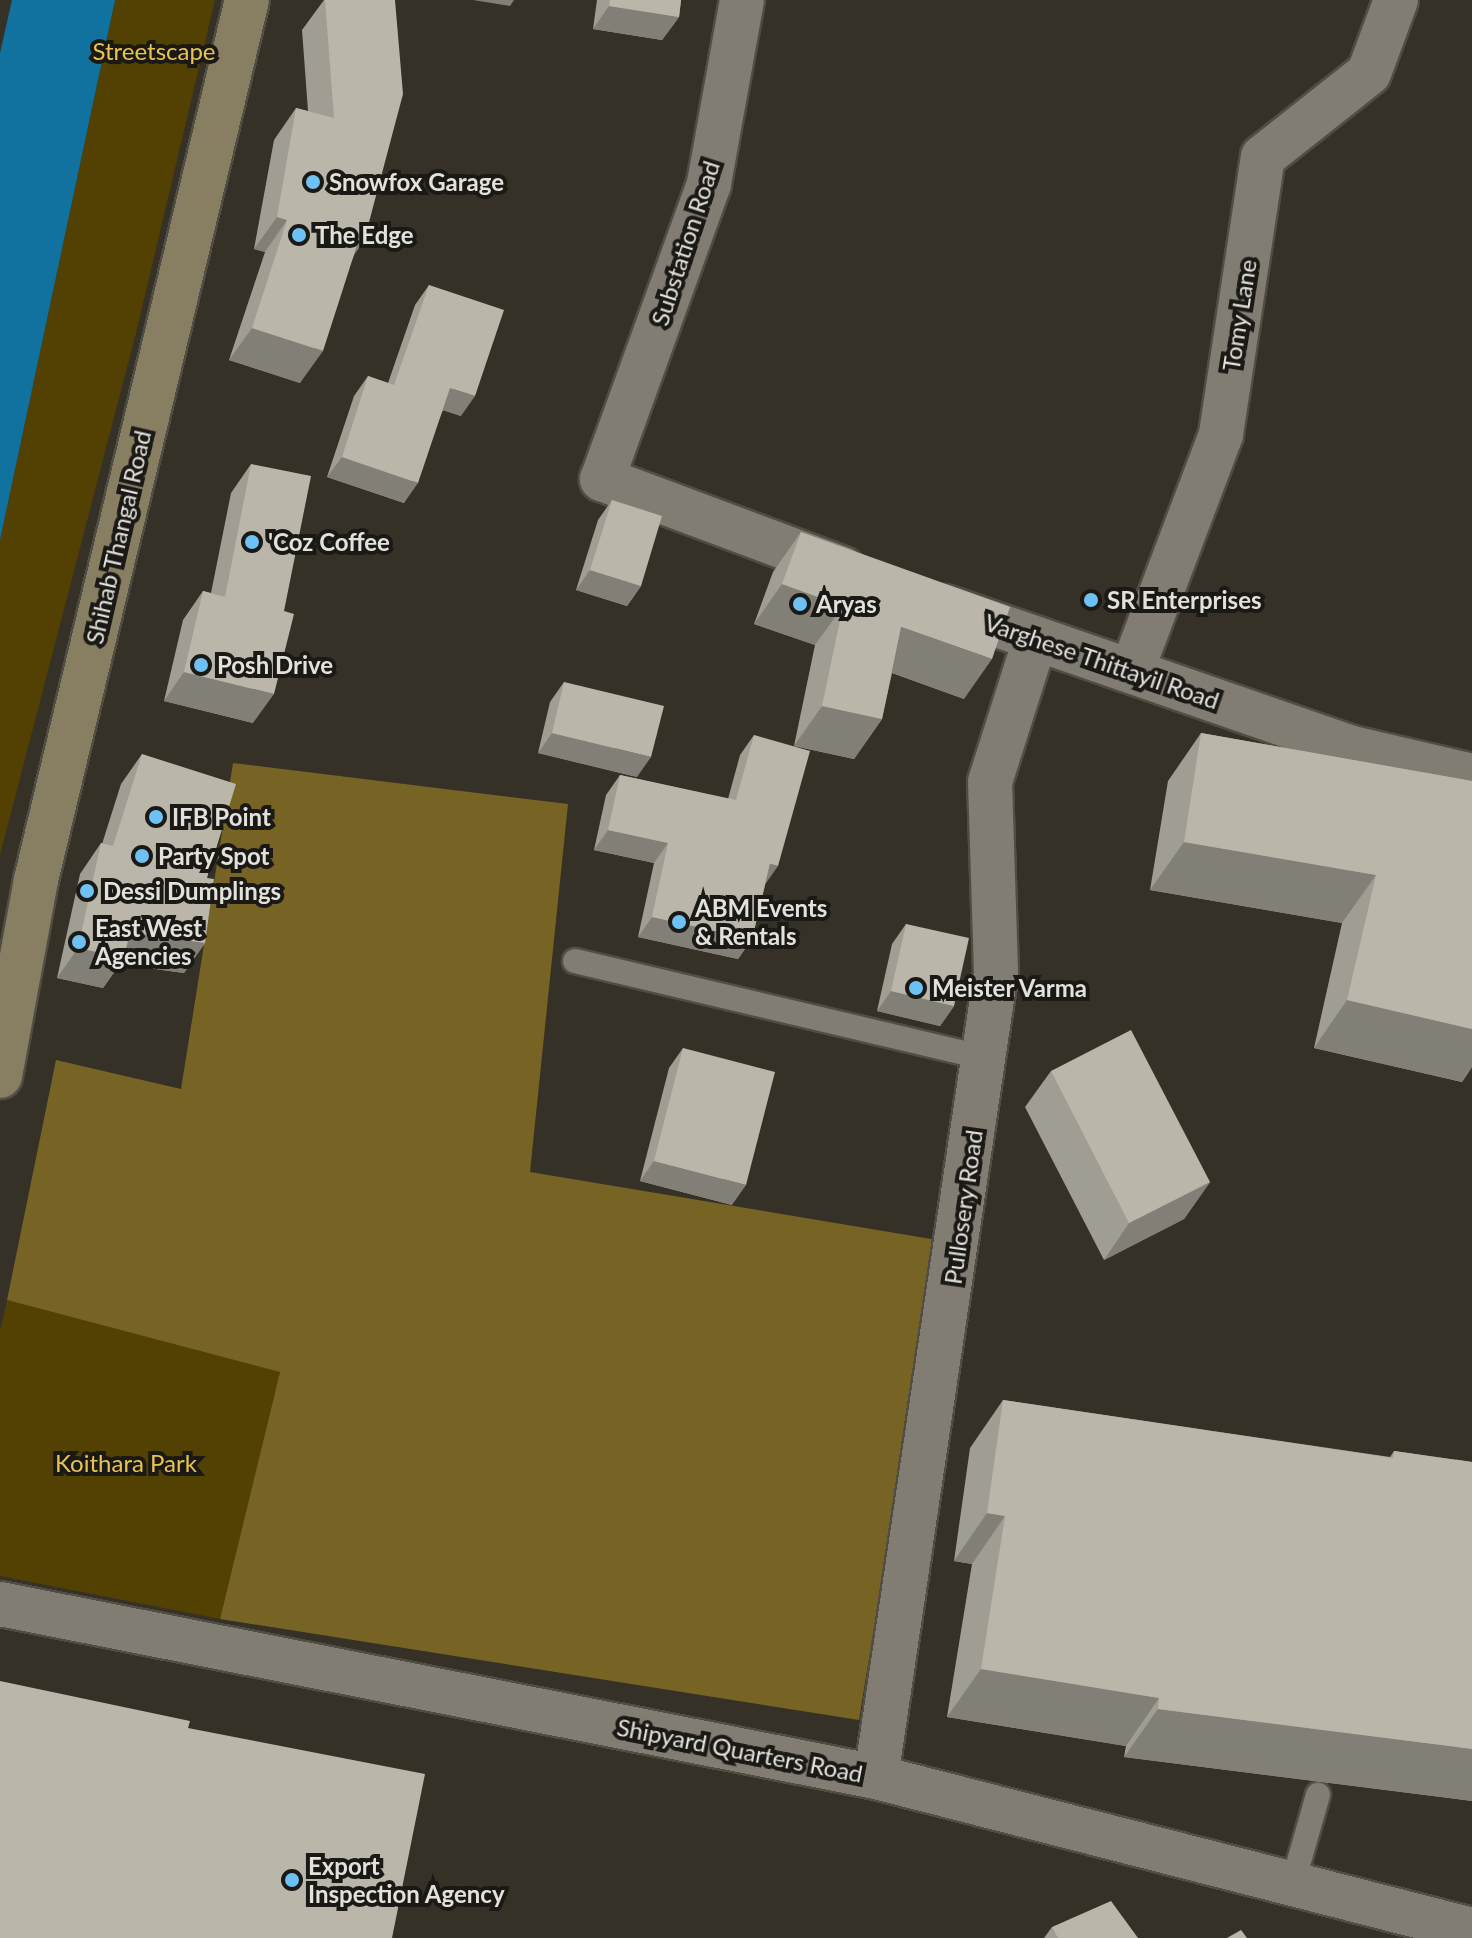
<!DOCTYPE html>
<html>
<head>
<meta charset="utf-8">
<style>
	body { margin:0 }
	#map { position:relative; width:1472px; height:1938px; overflow:hidden; background:#353127; font-family:Lato,sans-serif }
	div>[style] { position:absolute }
	.green>* { inset:0; background:#524102 }
	.forest>* { inset:0; background:#776324 }
	.water>* { inset:0; background:#12729f }
	.roads { filter:drop-shadow(2px 0 #504d45) drop-shadow(-2px 0 #504d45) drop-shadow(0 2px #504d45) drop-shadow(0 -2px #504d45) }
	.lane>* { height:24px; margin:-12px; padding:0 12px; transform-origin:12px; border-radius:12px; background:#817d72 }
	.street>* { height:44px; margin:-22px; padding:0 22px; transform-origin:22px; border-radius:22px; background:#817d72 }
	.secondary>* { height:44px; margin:-22px; padding:0 22px; transform-origin:22px; border-radius:22px; background:#887f62 }
	.wall>* { inset:0; background:#a09d92 }
	.shaded-wall>* { inset:0; background:#827f77 }
	.building>* { inset:0; background:#bab6aa }
	.dots>* { width:22px; height:22px; translate:-50% -50%; box-sizing:border-box; border:4px solid #1b1915; border-radius:50% }
	span { translate:-50% -50%; white-space:nowrap; text-align:center; line-height:1.15; -webkit-text-stroke:8px #1b1915; paint-order:stroke }
	.park-label { font-size:24px; color:#e8c351 }
	.poi-label { font-size:24px; color:#e3e1db; font-weight:700 }
	.left { translate:0 -50%; text-align:left }
	.street-label { font-size:24px; color:#e3e1db }
</style>
</head>
<body>
<div id="map">
	<div class="green">
		<div style="clip-path:polygon(115px 0,215px 0,136px 333px,0 855px,0 540px)"></div>
		<div style="clip-path:polygon(7px 1300px,280px 1372px,220px 1619px,0 1576px,0 1331px)"></div>
	</div>
	<div class="forest">
		<div style="clip-path:polygon(233px 763px,568px 804px,530px 1172px,937px 1240px,859px 1720px,220px 1619px,280px 1372px,7px 1300px,56px 1060px,181px 1089px)"></div>
	</div>
	<div class="water">
		<div style="clip-path:polygon(12px 0,115px 0,0 540px,0 53px)"></div>
	</div>
	<div class="roads">
		<div class="lane">
			<div style="left:575px;top:961px;width:420px;rotate:13.3deg"></div>
			<div style="left:1292px;top:1886px;width:95px;rotate:-74.1deg"></div>
		</div>
		<div class="street">
			<div style="left:742px;top:0;width:187px;rotate:100.2deg"></div>
			<div style="left:709px;top:184px;width:314px;rotate:109.9deg"></div>
			<div style="left:602px;top:479px;width:257px;rotate:20.5deg"></div>
			<div style="left:945px;top:607px;width:431px;rotate:19.1deg"></div>
			<div style="left:1352px;top:748px;width:123px;rotate:13.1deg"></div>
			<div style="left:1132px;top:670px;width:252px;rotate:-69.3deg"></div>
			<div style="left:1221px;top:434px;width:280px;rotate:-81.4deg"></div>
			<div style="left:1263px;top:157px;width:135px;rotate:-38.4deg"></div>
			<div style="left:1369px;top:73px;width:78px;rotate:-69.7deg"></div>
			<div style="left:0;top:1604px;width:893px;rotate:11.17deg"></div>
			<div style="left:876px;top:1777px;width:615px;rotate:14.4deg"></div>
			<div style="left:876px;top:1777px;width:814px;rotate:-81.52deg"></div>
			<div style="left:996px;top:972px;width:190px;rotate:-91.8deg"></div>
			<div style="left:990px;top:782px;width:149px;rotate:-72.4deg"></div>
		</div>
		<div class="secondary">
			<div style="left:0;top:1076px;width:199px;rotate:-79.6deg"></div>
			<div style="left:36px;top:880px;width:905px;rotate:-76.52deg"></div>
		</div>
	</div>
	<div class="wall">
		<div style="clip-path:polygon(324px 0,395px 0,354px 255px,300px 383px,229px 360px,265px 252px,254px 249px,274px 140px,296px 108px,308px 111px,302px 30px)"></div>
		<div style="clip-path:polygon(597px 0,681px 0,679px 17px,662px 40px,593px 29px)"></div>
		<div style="clip-path:polygon(429px 285px,461px 416px,443px 410px,404px 503px,327px 477px,354px 396px,368px 376px,388px 383px,415px 305px)"></div>
		<div style="clip-path:polygon(251px 464px,253px 723px,164px 701px,183px 620px,203px 591px,211px 593px,231px 493px)"></div>
		<div style="clip-path:polygon(612px 500px,641px 586px,627px 606px,576px 590px,598px 520px)"></div>
		<div style="clip-path:polygon(801px 532px,964px 699px,892px 673px,882px 719px,854px 759px,794px 746px,815px 645px,754px 624px,773px 572px)"></div>
		<div style="clip-path:polygon(564px 682px,637px 777px,538px 753px,550px 702px)"></div>
		<div style="clip-path:polygon(1201px 733px,1472px 781px,1472px 1067px,1462px 1082px,1314px 1048px,1342px 923px,1150px 890px,1168px 781px)"></div>
		<div style="clip-path:polygon(754px 735px,765px 885px,752px 939px,738px 959px,638px 937px,654px 863px,594px 850px,606px 795px,620px 775px,728px 799px,740px 755px)"></div>
		<div style="clip-path:polygon(142px 754px,207px 878px,205px 943px,184px 973px,120px 964px,103px 988px,57px 978px,80px 874px,101px 843px,102px 844px,121px 784px)"></div>
		<div style="clip-path:polygon(906px 924px,954px 1006px,940px 1026px,877px 1011px,892px 944px)"></div>
		<div style="clip-path:polygon(683px 1048px,732px 1205px,640px 1181px,669px 1068px)"></div>
		<div style="clip-path:polygon(1051px 1071px,1210px 1182px,1184px 1219px,1104px 1260px,1025px 1107px)"></div>
		<div style="clip-path:polygon(1003px 1400px,1390px 1457px,1394px 1451px,1472px 1462px,1472px 1801px,1124px 1757px,1126px 1746px,947px 1717px,972px 1564px,954px 1561px,970px 1448px)"></div>
		<div style="clip-path:polygon(1052px 1927px,1138px 1938px,1044px 1938px)"></div>
	</div>
	<div class="shaded-wall">
		<div style="clip-path:polygon(473px 0,514px 0,510px 6px)"></div>
		<div style="clip-path:polygon(609px 6px,679px 17px,662px 40px,593px 29px)"></div>
		<div style="clip-path:polygon(277px 217px,287px 220px,265px 252px,254px 249px)"></div>
		<div style="clip-path:polygon(359px 239px,364px 241px,342px 272px)"></div>
		<div style="clip-path:polygon(252px 328px,323px 351px,300px 383px,229px 360px)"></div>
		<div style="clip-path:polygon(450px 388px,475px 396px,461px 416px,436px 408px)"></div>
		<div style="clip-path:polygon(342px 457px,418px 483px,404px 503px,327px 477px)"></div>
		<div style="clip-path:polygon(590px 570px,641px 586px,627px 606px,576px 590px)"></div>
		<div style="clip-path:polygon(782px 584px,843px 606px,815px 645px,754px 624px)"></div>
		<div style="clip-path:polygon(901px 627px,992px 659px,964px 699px,873px 666px)"></div>
		<div style="clip-path:polygon(184px 672px,274px 694px,253px 723px,164px 701px)"></div>
		<div style="clip-path:polygon(822px 706px,882px 719px,854px 759px,794px 746px)"></div>
		<div style="clip-path:polygon(552px 733px,651px 757px,637px 777px,538px 753px)"></div>
		<div style="clip-path:polygon(608px 830px,668px 843px,654px 863px,594px 850px)"></div>
		<div style="clip-path:polygon(1184px 842px,1376px 875px,1342px 923px,1150px 890px)"></div>
		<div style="clip-path:polygon(770px 864px,778px 866px,764px 886px)"></div>
		<div style="clip-path:polygon(652px 917px,752px 939px,738px 959px,638px 937px)"></div>
		<div style="clip-path:polygon(130px 932px,205px 943px,184px 973px,120px 964px,103px 988px,57px 978px,78px 948px)"></div>
		<div style="clip-path:polygon(891px 991px,954px 1006px,940px 1026px,877px 1011px)"></div>
		<div style="clip-path:polygon(1347px 1000px,1472px 1029px,1472px 1067px,1462px 1082px,1314px 1048px)"></div>
		<div style="clip-path:polygon(654px 1161px,746px 1185px,732px 1205px,640px 1181px)"></div>
		<div style="clip-path:polygon(1210px 1182px,1184px 1219px,1104px 1260px,1129px 1223px)"></div>
		<div style="clip-path:polygon(987px 1513px,1005px 1516px,972px 1564px,954px 1561px)"></div>
		<div style="clip-path:polygon(981px 1669px,1159px 1698px,1126px 1746px,947px 1717px)"></div>
		<div style="clip-path:polygon(1158px 1709px,1472px 1749px,1472px 1801px,1124px 1757px)"></div>
	</div>
	<div class="building">
		<div style="clip-path:polygon(325px 0,395px 0,403px 94px,364px 241px,359px 239px,323px 351px,252px 328px,287px 220px,277px 217px,296px 108px,334px 118px)"></div>
		<div style="clip-path:polygon(610px 0,681px 0,679px 17px,609px 6px)"></div>
		<div style="clip-path:polygon(429px 285px,504px 310px,475px 396px,450px 388px,418px 483px,342px 457px,368px 376px,394px 385px)"></div>
		<div style="clip-path:polygon(251px 464px,311px 476px,284px 611px,294px 614px,274px 694px,184px 672px,203px 591px,225px 597px)"></div>
		<div style="clip-path:polygon(612px 500px,662px 516px,641px 586px,590px 570px)"></div>
		<div style="clip-path:polygon(801px 532px,1010px 607px,992px 659px,901px 627px,882px 719px,822px 706px,843px 606px,782px 584px)"></div>
		<div style="clip-path:polygon(564px 682px,664px 706px,651px 757px,552px 733px)"></div>
		<div style="clip-path:polygon(1201px 733px,1472px 781px,1472px 1029px,1347px 1000px,1376px 875px,1184px 842px)"></div>
		<div style="clip-path:polygon(754px 735px,810px 751px,778px 866px,770px 864px,752px 939px,652px 917px,668px 843px,608px 830px,620px 775px,736px 800px)"></div>
		<div style="clip-path:polygon(142px 754px,236px 784px,207px 878px,214px 879px,205px 943px,130px 932px,124px 958px,78px 948px,101px 843px,113px 846px)"></div>
		<div style="clip-path:polygon(906px 924px,969px 938px,954px 1006px,891px 991px)"></div>
		<div style="clip-path:polygon(1131px 1030px,1210px 1182px,1129px 1223px,1051px 1071px)"></div>
		<div style="clip-path:polygon(683px 1048px,775px 1072px,746px 1185px,654px 1161px)"></div>
		<div style="clip-path:polygon(1003px 1400px,1393px 1458px,1394px 1451px,1472px 1462px,1472px 1749px,1158px 1709px,1159px 1698px,981px 1669px,1005px 1516px,987px 1513px)"></div>
		<div style="clip-path:polygon(0 1681px,190px 1721px,188px 1728px,425px 1774px,392px 1938px,0 1938px)"></div>
		<div style="clip-path:polygon(1111px 1901px,1138px 1938px,1058px 1938px,1052px 1927px)"></div>
		<div style="clip-path:polygon(1241px 1930px,1247px 1938px,1227px 1938px)"></div>
	</div>
	<div class="dots">
		<div style="left:313px;top:182px;background:#6ec2f3"></div>
		<div style="left:299px;top:235px;background:#6ec2f3"></div>
		<div style="left:252px;top:542px;background:#6ec2f3"></div>
		<div style="left:1091px;top:600px;background:#6ec2f3"></div>
		<div style="left:800px;top:604px;background:#6ec2f3"></div>
		<div style="left:201px;top:665px;background:#6ec2f3"></div>
		<div style="left:156px;top:817px;background:#6ec2f3"></div>
		<div style="left:142px;top:856px;background:#6ec2f3"></div>
		<div style="left:87px;top:891px;background:#6ec2f3"></div>
		<div style="left:679px;top:922px;background:#6ec2f3"></div>
		<div style="left:79px;top:942px;background:#6ec2f3"></div>
		<div style="left:916px;top:988px;background:#6ec2f3"></div>
		<div style="left:292px;top:1880px;background:#6ec2f3"></div>
	</div>
	<div class="park-label">
		<span style="left:154px;top:51px">Streetscape</span>
		<span style="left:126px;top:1463px">Koithara Park</span>
	</div>
	<div class="poi-label">
		<span class="left" style="left:329px;top:182px">Snowfox Garage</span>
		<span class="left" style="left:315px;top:235px">The Edge</span>
		<span class="left" style="left:268px;top:542px">'Coz Coffee</span>
		<span class="left" style="left:1107px;top:600px">SR Enterprises</span>
		<span class="left" style="left:816px;top:604px">Aryas</span>
		<span class="left" style="left:217px;top:665px">Posh Drive</span>
		<span class="left" style="left:172px;top:817px">IFB Point</span>
		<span class="left" style="left:158px;top:856px">Party Spot</span>
		<span class="left" style="left:103px;top:891px">Dessi Dumplings</span>
		<span class="left" style="left:695px;top:922px">ABM Events<br>&amp; Rentals</span>
		<span class="left" style="left:95px;top:942px">East West<br>Agencies</span>
		<span class="left" style="left:932px;top:988px">Meister Varma</span>
		<span class="left" style="left:308px;top:1880px">Export<br>Inspection Agency</span>
	</div>
	<div class="street-label">
		<span style="left:685px;top:243px;rotate:-72deg">Substation Road</span>
		<span style="left:1239px;top:315px;rotate:-81deg">Tomy Lane</span>
		<span style="left:118px;top:537px;rotate:-77deg">Shihab Thangal Road</span>
		<span style="left:1102px;top:661px;rotate:19deg">Varghese Thittayil Road</span>
		<span style="left:963px;top:1207px;rotate:-82deg">Pullosery Road</span>
		<span style="left:740px;top:1750px;rotate:11deg">Shipyard Quarters Road</span>
	</div>
</div>
</body>
</html>
